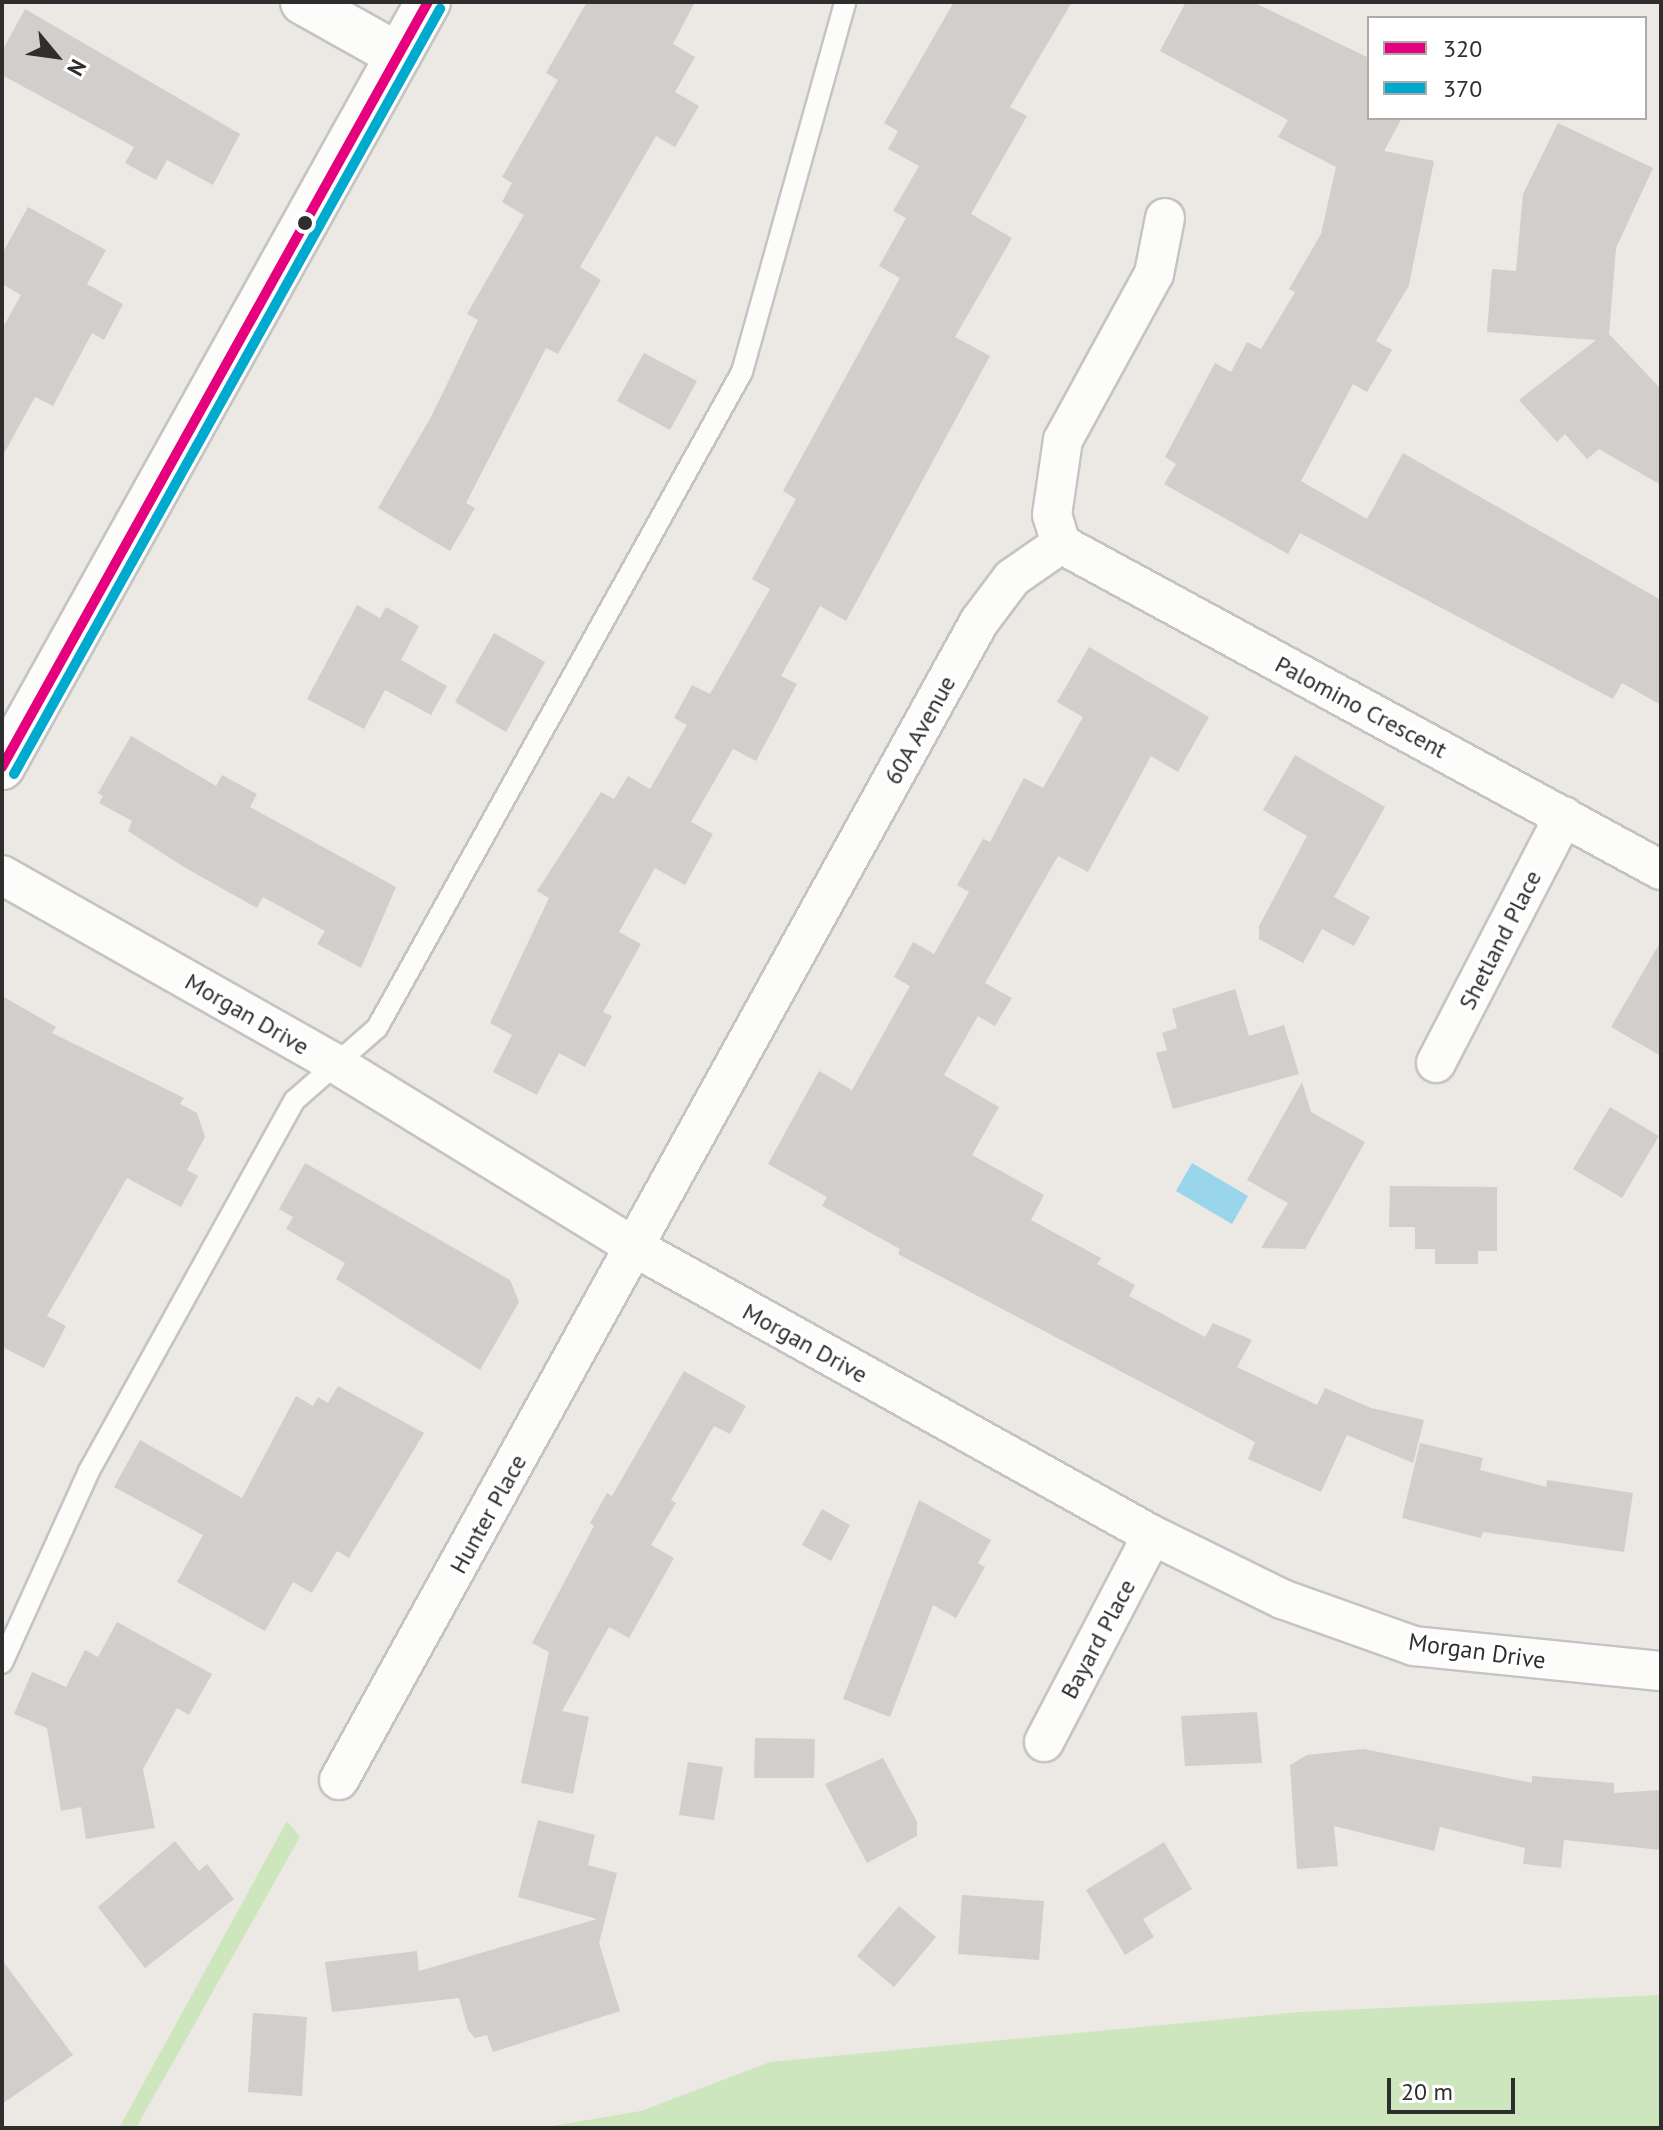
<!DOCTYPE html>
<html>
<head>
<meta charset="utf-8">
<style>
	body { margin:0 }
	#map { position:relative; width:1663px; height:2130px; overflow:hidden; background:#ece8e4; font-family:"PT Sans",sans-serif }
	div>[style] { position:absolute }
	.green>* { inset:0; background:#cee6be }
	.water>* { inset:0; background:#99d6ec }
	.building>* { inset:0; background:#d1cecb }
	.roads { filter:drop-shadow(2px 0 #c5c4c5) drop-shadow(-2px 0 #c5c4c5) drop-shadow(0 2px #c5c4c5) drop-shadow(0 -2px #c5c4c5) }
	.service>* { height:20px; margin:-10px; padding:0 10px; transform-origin:10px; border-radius:10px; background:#fcfcfb }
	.minor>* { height:38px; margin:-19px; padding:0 19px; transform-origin:19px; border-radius:19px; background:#fcfcfb }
	.tertiary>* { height:44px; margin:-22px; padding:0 22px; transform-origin:22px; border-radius:22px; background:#fcfcfb }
	.secondary>* { height:44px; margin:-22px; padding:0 22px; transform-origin:22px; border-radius:22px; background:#fcfcfb }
	.bus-1>* { height:10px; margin:-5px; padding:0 5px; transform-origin:5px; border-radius:5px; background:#e5007d }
	.bus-2>* { height:10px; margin:-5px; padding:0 5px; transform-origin:5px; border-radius:5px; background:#00a9ce }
	.dots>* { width:22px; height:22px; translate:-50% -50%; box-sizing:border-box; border:4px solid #fff; border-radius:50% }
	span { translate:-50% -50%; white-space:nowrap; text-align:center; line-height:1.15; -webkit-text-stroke:7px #fff; paint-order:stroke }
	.street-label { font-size:24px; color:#2e2e2e }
	.frame { position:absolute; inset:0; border:4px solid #2e2e2e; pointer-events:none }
	.legend { position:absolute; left:1367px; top:16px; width:280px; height:104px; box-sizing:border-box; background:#fff; border:2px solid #ababab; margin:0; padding:10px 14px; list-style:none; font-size:24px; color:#2e2e2e }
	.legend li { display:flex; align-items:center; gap:16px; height:40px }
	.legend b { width:40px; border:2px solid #ababab }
	.north { position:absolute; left:16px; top:16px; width:80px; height:80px; -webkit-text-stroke:6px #fff; paint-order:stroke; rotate:119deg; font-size:22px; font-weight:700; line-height:32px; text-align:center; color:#2e2e2e }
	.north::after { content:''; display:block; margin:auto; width:28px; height:36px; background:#2e2e2e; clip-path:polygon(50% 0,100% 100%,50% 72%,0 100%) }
	.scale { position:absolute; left:1387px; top:2078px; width:128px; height:36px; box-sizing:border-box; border:4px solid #2e2e2e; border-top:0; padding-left:10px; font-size:24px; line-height:28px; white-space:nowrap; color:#2e2e2e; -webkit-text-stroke:6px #fff; paint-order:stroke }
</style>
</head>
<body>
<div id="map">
	<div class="green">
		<div style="clip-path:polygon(287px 1821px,300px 1837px,136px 2128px,119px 2128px)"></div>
		<div style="clip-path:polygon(1661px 1995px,1661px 2128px,540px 2128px,641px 2111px,770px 2062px,1300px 2012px)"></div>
	</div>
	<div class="water">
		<div style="clip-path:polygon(1192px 1163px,1248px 1196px,1232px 1224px,1176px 1191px)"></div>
	</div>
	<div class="building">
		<div style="clip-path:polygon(587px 2px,695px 2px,673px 44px,695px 57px,675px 92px,699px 106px,675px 147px,656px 136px,580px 267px,601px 280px,558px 354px,546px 348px,466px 503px,475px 508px,450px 551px,378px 508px,431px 417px,478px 320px,467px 314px,524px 215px,502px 202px,512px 183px,502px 177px,558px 80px,546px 73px)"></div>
		<div style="clip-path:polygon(954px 2px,1072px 2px,1010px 107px,1027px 116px,971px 214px,1012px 238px,955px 337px,990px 356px,846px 621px,820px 606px,781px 676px,797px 684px,756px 761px,733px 749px,691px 822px,713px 834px,685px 885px,655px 868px,619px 932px,641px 944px,603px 1012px,612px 1016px,585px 1067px,559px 1053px,537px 1095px,493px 1072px,512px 1035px,490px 1023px,549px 898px,537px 891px,601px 792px,614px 799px,628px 776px,650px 789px,687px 725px,674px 718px,692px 685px,710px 694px,770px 589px,752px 579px,796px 499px,783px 491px,900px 278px,879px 266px,906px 218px,893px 211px,919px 166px,888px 149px,898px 131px,884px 123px)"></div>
		<div style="clip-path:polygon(1186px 2px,1253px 2px,1369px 58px,1369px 118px,1402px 118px,1384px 151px,1434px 161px,1409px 285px,1376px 341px,1392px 350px,1367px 392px,1353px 384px,1301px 481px,1367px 519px,1403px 453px,1661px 600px,1661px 705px,1622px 683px,1613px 699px,1300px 533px,1288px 554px,1164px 484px,1176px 464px,1165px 457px,1215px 363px,1231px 372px,1247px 342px,1261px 349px,1295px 292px,1289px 289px,1321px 234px,1336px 167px,1278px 137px,1288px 120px,1160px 51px)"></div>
		<div style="clip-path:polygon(25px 9px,240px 134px,213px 185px,167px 160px,156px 180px,125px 163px,134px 147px,2px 75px,2px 51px)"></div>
		<div style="clip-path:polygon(1558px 123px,1653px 168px,1616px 248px,1609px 334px,1661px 389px,1661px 485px,1599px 449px,1587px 459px,1565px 434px,1557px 442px,1519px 400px,1596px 340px,1487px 332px,1492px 269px,1516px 271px,1523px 194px)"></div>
		<div style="clip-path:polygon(28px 207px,106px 250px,87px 284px,123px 304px,104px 340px,92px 333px,53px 406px,35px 397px,2px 457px,2px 329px,21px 295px,2px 284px,2px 254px)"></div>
		<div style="clip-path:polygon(644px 353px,697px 381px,670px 430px,617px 401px)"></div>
		<div style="clip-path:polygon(357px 605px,380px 618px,386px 607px,419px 626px,401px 660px,447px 686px,431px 715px,385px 690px,364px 729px,307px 699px)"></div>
		<div style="clip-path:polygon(494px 633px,545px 662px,506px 732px,455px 702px)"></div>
		<div style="clip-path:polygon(1089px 647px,1209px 717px,1178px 772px,1151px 756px,1088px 872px,1058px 856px,985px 983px,1012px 998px,995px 1026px,978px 1016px,944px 1075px,999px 1107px,972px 1155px,1044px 1195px,1031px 1220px,1101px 1258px,1097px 1264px,1135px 1285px,1129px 1296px,1205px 1337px,1213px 1323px,1252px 1340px,1237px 1367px,1317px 1405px,1325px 1388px,1371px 1408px,1424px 1420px,1413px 1463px,1347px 1435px,1321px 1492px,1248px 1459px,1255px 1442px,898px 1254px,900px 1249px,822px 1206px,827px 1197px,768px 1164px,819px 1071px,852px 1090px,910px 986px,894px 977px,913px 942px,934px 954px,969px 892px,957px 885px,983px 839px,990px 842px,1024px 778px,1043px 788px,1083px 717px,1057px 702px)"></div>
		<div style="clip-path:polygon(131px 736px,216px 786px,222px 775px,257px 794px,250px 807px,396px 887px,361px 968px,317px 944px,325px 931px,263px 897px,257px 908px,184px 867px,128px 831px,132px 821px,99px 803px,103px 796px,98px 793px)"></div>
		<div style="clip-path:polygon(1295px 755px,1385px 807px,1334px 897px,1370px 917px,1354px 946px,1322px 929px,1303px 963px,1259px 939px,1259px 926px,1307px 836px,1263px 810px)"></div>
		<div style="clip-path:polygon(1661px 941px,1661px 1056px,1611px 1027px)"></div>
		<div style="clip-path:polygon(1235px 989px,1249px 1036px,1284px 1025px,1299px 1074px,1173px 1109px,1156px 1053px,1167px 1050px,1162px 1033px,1177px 1028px,1172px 1009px)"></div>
		<div style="clip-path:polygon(2px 996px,56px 1027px,52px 1033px,184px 1098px,180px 1104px,197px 1113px,205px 1137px,187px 1170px,198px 1176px,181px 1207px,127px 1178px,47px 1316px,66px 1326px,44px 1368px,2px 1347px)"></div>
		<div style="clip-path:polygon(1302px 1082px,1311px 1112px,1365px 1142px,1305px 1249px,1261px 1248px,1288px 1203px,1247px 1180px)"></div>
		<div style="clip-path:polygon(1610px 1107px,1659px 1136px,1622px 1198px,1573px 1169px)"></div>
		<div style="clip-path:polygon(305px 1163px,510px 1280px,519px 1302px,480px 1370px,336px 1279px,345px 1263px,286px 1229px,293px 1217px,279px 1209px)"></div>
		<div style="clip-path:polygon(1390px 1186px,1497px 1187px,1497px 1251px,1478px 1251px,1478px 1264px,1435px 1264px,1435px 1249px,1415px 1249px,1415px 1227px,1389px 1227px)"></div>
		<div style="clip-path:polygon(684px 1371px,746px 1406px,730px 1434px,714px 1426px,671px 1500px,676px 1503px,651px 1545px,674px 1558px,629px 1638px,609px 1627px,562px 1711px,589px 1717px,573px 1794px,521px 1783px,549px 1652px,532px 1643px,594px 1526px,590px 1523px,607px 1493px,612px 1496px)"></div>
		<div style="clip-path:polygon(338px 1386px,424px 1433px,349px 1558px,337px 1551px,312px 1593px,293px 1582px,265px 1631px,177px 1582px,203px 1535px,114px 1487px,140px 1440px,242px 1498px,296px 1396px,313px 1406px,318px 1397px,328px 1403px)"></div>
		<div style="clip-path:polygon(1420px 1443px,1483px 1458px,1480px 1470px,1546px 1487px,1547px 1480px,1633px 1493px,1624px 1552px,1483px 1532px,1481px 1538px,1402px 1518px)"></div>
		<div style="clip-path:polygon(919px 1500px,991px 1540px,978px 1563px,985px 1567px,956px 1618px,933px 1605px,890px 1717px,843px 1699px)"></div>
		<div style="clip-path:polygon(822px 1509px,850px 1525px,831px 1561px,802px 1545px)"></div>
		<div style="clip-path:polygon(117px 1622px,212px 1674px,189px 1715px,177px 1708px,143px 1769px,155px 1828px,86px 1839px,81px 1807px,61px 1811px,47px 1728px,14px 1714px,32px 1672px,66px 1687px,85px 1650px,98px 1657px)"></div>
		<div style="clip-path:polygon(1257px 1712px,1262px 1763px,1185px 1766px,1181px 1716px)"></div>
		<div style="clip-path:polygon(755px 1738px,815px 1739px,814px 1778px,754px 1778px)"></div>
		<div style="clip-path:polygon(1364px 1749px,1532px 1783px,1532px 1776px,1614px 1783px,1614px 1793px,1661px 1790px,1661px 1850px,1564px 1840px,1561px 1868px,1523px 1864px,1525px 1848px,1440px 1827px,1434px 1851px,1334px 1826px,1338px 1866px,1297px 1869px,1290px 1765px,1307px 1755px)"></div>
		<div style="clip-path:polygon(883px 1758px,917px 1822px,917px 1836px,867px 1863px,825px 1784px)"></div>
		<div style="clip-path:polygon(688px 1762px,723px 1767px,714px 1820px,679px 1815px)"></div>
		<div style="clip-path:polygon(538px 1820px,595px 1835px,588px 1865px,617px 1873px,599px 1943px,620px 2011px,493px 2052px,487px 2035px,475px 2038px,468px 2030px,459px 1998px,332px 2012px,325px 1962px,417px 1951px,419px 1971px,597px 1919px,518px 1897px)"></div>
		<div style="clip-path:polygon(175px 1841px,199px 1871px,207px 1864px,234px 1899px,145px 1968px,98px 1907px)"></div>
		<div style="clip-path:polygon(1164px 1842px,1192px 1889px,1143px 1919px,1154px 1937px,1125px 1955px,1086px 1890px)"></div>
		<div style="clip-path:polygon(962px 1895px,1044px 1901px,1039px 1960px,958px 1954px)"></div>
		<div style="clip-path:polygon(899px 1906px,936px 1937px,894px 1987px,857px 1956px)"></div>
		<div style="clip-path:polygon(2px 1960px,73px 2055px,2px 2104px)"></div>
		<div style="clip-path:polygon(253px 2013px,307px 2017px,302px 2096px,248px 2092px)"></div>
	</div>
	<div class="roads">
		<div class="service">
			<div style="left:2px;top:1663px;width:211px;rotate:-65.6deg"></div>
			<div style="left:89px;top:1471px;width:424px;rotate:-61deg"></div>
			<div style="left:295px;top:1100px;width:109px;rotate:-41.3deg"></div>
			<div style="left:377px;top:1028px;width:751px;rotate:-60.91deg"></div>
			<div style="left:742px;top:372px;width:384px;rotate:-74.4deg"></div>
		</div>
		<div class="minor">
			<div style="left:1061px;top:544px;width:683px;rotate:28.52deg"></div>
			<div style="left:1061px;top:544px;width:30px;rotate:-107deg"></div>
			<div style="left:1052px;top:515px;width:76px;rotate:-81.7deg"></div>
			<div style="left:1063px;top:440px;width:189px;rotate:-61.3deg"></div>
			<div style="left:1154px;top:274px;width:57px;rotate:-78.9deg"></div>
			<div style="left:2px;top:875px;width:384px;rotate:29.5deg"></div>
			<div style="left:336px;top:1064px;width:352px;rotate:31.5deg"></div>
			<div style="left:636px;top:1248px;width:590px;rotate:29.08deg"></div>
			<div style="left:1152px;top:1535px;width:145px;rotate:26.2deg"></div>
			<div style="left:1282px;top:1599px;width:140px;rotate:19.6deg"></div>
			<div style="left:1414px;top:1646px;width:248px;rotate:5.8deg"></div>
			<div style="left:1436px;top:1063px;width:278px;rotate:-62.6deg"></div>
			<div style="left:1044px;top:1742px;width:233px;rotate:-62.4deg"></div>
			<div style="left:339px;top:1780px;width:1323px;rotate:-61.07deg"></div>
			<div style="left:979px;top:622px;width:55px;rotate:-53.1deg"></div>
			<div style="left:1012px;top:578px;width:60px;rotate:-34.8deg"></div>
		</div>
		<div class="tertiary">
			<div style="left:303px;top:2px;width:109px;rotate:29.2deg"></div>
		</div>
		<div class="secondary">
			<div style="left:2px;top:767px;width:876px;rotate:-60.89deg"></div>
		</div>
	</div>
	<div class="bus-1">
		<div style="left:2px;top:767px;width:876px;rotate:-60.89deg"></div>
	</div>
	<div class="bus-2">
		<div style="left:14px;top:774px;width:876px;rotate:-60.89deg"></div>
	</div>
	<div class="dots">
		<div style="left:305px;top:223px;background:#2e2e2e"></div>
	</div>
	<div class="street-label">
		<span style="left:1361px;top:707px;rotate:28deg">Palomino Crescent</span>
		<span style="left:920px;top:730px;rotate:-61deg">60A Avenue</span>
		<span style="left:1500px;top:940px;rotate:-63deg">Shetland Place</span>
		<span style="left:247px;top:1014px;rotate:30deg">Morgan Drive</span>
		<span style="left:805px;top:1343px;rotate:29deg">Morgan Drive</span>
		<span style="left:488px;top:1514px;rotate:-61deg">Hunter Place</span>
		<span style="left:1098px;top:1639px;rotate:-62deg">Bayard Place</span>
		<span style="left:1477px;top:1651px;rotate:8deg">Morgan Drive</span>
	</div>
	<div class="frame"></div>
	<ul class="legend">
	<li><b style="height:10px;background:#e5007d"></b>320</li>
	<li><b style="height:10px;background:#00a9ce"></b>370</li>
	</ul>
	<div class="north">N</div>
	<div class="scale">20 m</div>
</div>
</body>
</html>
